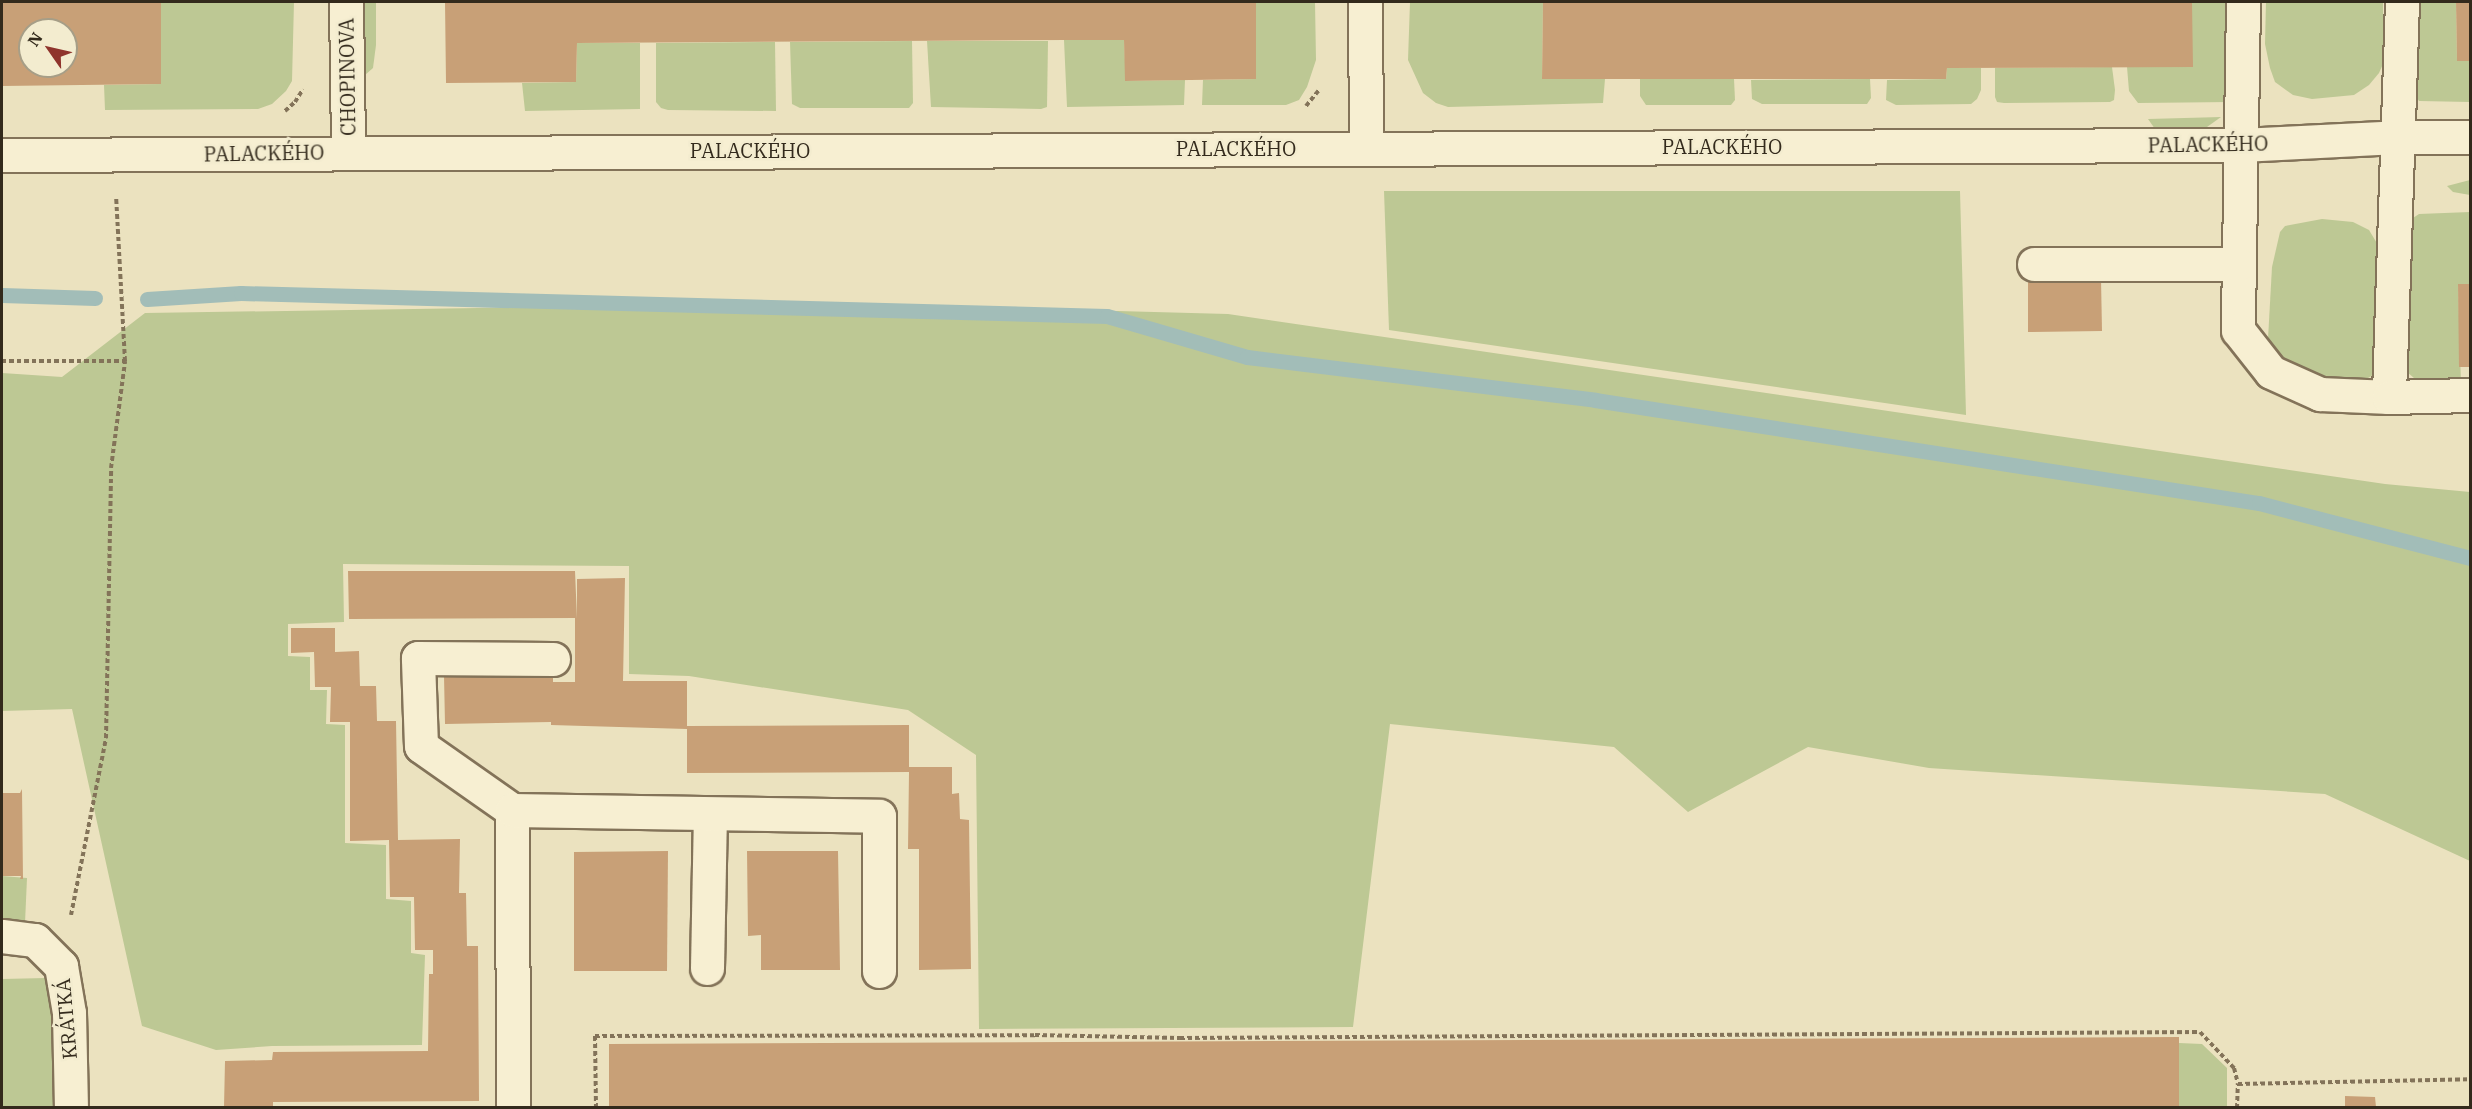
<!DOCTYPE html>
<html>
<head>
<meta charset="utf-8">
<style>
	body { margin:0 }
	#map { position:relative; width:2472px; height:1109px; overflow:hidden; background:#ebe2bf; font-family:"IBM Plex Serif",serif }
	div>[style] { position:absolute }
	.green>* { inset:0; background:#bdc894 }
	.stream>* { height:15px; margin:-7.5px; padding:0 7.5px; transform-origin:7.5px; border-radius:7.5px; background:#a2bdb8 }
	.building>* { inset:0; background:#c8a077 }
	.path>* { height:4px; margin-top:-2px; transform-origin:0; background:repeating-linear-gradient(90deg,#837359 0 4.5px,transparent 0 7.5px) }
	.roads { filter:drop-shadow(2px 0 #837359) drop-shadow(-2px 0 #837359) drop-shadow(0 2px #837359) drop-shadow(0 -2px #837359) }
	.minor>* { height:33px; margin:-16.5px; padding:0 16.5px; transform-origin:16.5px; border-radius:16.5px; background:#f7efd2 }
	span { translate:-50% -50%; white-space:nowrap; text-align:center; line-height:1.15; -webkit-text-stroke:5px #f3eccf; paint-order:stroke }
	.street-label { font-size:20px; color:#332a1c }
	.frame { position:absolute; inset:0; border:3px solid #332a1c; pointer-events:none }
	.north { position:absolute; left:18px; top:18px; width:60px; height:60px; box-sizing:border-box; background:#f3eccf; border:2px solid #a69e87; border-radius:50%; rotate:304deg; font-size:16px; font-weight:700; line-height:24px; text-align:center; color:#332a1c }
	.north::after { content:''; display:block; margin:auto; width:21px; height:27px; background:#8f342c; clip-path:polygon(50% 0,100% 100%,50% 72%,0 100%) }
</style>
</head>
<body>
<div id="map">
	<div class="green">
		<div style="clip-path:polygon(161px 2px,294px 2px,292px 81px,286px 91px,272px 104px,258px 109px,105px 110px,104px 85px,161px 84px)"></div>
		<div style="clip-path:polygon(355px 2px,376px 2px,376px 45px,373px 68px,365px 75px,355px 77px)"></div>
		<div style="clip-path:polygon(1256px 2px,1315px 2px,1316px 60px,1307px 87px,1299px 100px,1286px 105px,1202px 105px,1203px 80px,1256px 79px)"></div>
		<div style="clip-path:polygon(1410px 2px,1543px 2px,1542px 79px,1605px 79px,1603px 103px,1448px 107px,1436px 103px,1423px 93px,1408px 60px)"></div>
		<div style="clip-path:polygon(2192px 2px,2240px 2px,2231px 102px,2138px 103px,2129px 91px,2127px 67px,2192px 67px)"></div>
		<div style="clip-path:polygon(2266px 2px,2383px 2px,2383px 64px,2379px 73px,2369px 85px,2354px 95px,2312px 99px,2293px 95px,2275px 82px,2270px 68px,2265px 44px)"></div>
		<div style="clip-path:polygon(2408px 2px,2456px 2px,2457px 61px,2470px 61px,2470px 102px,2419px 101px,2413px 91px)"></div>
		<div style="clip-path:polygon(1064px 40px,1124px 40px,1126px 81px,1185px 80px,1184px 105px,1067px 107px)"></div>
		<div style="clip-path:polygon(912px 41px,913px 103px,909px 108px,800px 108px,792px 104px,790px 42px)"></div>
		<div style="clip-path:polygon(927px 41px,1048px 41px,1047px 107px,1041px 109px,931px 107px)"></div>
		<div style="clip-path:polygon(775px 42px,776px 111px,668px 110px,661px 108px,656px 102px,656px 43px)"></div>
		<div style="clip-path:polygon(577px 43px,640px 43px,640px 109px,525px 111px,522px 83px,576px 82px)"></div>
		<div style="clip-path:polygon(2112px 67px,2115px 90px,2114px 100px,2110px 102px,2004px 103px,1997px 102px,1995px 97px,1995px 68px)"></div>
		<div style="clip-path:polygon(1947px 68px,1981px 68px,1981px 90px,1977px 99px,1971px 104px,1896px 105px,1886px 100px,1887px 80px,1946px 79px)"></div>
		<div style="clip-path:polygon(1640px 79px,1734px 79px,1735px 100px,1731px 105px,1646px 105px,1640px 96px)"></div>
		<div style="clip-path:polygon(1870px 79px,1871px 98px,1867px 104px,1762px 104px,1752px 99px,1751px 80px)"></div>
		<div style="clip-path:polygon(2221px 117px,2200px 132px,2160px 136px,2148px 119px)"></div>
		<div style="clip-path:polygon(2470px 180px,2470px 195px,2453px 192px,2447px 186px)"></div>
		<div style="clip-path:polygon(1384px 191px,1960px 191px,1966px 415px,1389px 330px)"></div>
		<div style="clip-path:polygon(2470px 212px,2470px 284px,2458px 284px,2461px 384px,2427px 385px,2414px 378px,2407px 372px,2404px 352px,2409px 228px,2413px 218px,2419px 214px)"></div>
		<div style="clip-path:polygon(2322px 219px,2353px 222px,2369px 230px,2381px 250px,2382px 349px,2373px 375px,2358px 384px,2326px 385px,2273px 360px,2268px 339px,2272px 267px,2280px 232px,2285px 226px)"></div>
		<div style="clip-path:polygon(817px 303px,1228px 314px,2385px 484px,2470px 492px,2470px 861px,2325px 794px,1929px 768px,1808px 747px,1688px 812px,1614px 747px,1390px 724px,1353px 1027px,979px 1029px,976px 755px,908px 710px,689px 676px,629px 674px,629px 566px,343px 564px,344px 622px,288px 624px,288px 656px,310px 657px,310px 690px,327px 690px,326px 724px,345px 725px,345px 843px,386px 845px,386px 899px,411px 901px,411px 953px,425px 955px,422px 1045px,272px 1046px,216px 1050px,142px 1026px,72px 709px,2px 711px,2px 373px,62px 377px,145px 313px)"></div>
		<div style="clip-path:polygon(2px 876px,27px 878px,25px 923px,2px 923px)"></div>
		<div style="clip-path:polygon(46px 978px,55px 1035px,55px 1107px,2px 1107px,2px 979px)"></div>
		<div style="clip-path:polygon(2179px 1043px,2202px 1044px,2227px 1068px,2227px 1107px,2179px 1107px)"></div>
	</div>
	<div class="stream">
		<div style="left:2px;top:295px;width:93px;rotate:1.8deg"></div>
		<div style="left:147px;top:299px;width:94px;rotate:-3.7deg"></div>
		<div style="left:241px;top:293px;width:866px;rotate:1.52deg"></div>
		<div style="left:1107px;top:316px;width:146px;rotate:16.3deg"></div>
		<div style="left:1247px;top:357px;width:351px;rotate:7deg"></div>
		<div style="left:1595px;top:400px;width:672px;rotate:8.82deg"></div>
		<div style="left:2259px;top:503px;width:218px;rotate:14.6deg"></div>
	</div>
	<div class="building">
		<div style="clip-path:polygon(evenodd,2px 2px,161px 2px,161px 84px,2px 86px,2px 2px,30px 30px,66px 30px,66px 66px,30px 66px,30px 30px)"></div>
		<div style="clip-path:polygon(445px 2px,1256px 2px,1256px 79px,1125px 81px,1124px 40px,1064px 40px,577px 43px,576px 82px,446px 83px)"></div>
		<div style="clip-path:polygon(1543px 2px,2192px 2px,2193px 67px,1947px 68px,1946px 79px,1542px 79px)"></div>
		<div style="clip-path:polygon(2456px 2px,2470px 2px,2470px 61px,2457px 61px)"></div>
		<div style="clip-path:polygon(2028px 279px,2101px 279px,2102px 331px,2028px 332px)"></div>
		<div style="clip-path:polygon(2458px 284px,2470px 284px,2470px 367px,2459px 367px)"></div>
		<div style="clip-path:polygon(348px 571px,575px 571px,577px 619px,577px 579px,625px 578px,623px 681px,687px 681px,687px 726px,909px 725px,909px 767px,952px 767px,952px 794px,959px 793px,960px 819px,969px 820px,971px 969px,919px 970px,919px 849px,908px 849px,909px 772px,687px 773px,687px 729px,551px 725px,551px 722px,445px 724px,444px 676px,553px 675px,553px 682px,575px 682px,575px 618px,349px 619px)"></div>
		<div style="clip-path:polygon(291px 628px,335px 628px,335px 652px,359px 651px,360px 686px,376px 686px,377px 721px,396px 721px,398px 840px,460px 839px,459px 893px,466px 893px,467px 946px,478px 946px,479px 1101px,273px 1102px,273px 1107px,224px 1107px,225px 1061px,272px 1060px,273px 1052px,428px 1051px,429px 974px,433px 974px,433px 950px,415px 950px,414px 897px,390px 897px,389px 840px,350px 841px,350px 722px,330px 722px,331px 687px,315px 687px,314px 652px,291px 653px)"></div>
		<div style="clip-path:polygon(22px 789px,23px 879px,20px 879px,21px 876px,2px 876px,2px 793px,20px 793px)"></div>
		<div style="clip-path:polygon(668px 851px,667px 971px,574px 971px,574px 852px)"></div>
		<div style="clip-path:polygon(747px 851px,838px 851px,840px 970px,761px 970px,761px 935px,748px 936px)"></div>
		<div style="clip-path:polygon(2179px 1037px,2179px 1107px,609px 1107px,609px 1044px)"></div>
		<div style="clip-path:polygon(2345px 1096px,2375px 1097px,2376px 1107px,2345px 1107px)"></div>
	</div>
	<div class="path">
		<div style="left:1306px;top:106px;width:22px;rotate:-51deg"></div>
		<div style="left:285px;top:111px;width:13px;rotate:-42deg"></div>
		<div style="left:295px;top:102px;width:15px;rotate:-58deg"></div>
		<div style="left:2px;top:361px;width:123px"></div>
		<div style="left:71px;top:915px;width:180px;rotate:-78.8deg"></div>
		<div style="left:106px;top:738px;width:270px;rotate:-88.9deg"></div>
		<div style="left:111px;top:468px;width:108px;rotate:-82.5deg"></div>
		<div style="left:125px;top:361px;width:165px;rotate:-93.1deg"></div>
		<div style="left:596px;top:1108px;width:72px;rotate:-90.8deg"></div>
		<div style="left:595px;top:1036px;width:440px;rotate:-0.1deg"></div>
		<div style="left:1035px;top:1035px;width:145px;rotate:1.2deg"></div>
		<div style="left:1180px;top:1038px;width:1020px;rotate:-0.34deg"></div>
		<div style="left:2200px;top:1032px;width:50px;rotate:46.6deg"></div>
		<div style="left:2234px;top:1068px;width:16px;rotate:76deg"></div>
		<div style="left:2237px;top:1108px;width:24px;rotate:-88deg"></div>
		<div style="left:2238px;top:1084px;width:232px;rotate:-1.2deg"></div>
	</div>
	<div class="roads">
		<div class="minor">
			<div style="left:346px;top:2px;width:151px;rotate:89.2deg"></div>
			<div style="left:1365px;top:2px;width:145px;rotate:89.6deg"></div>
			<div style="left:2243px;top:2px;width:328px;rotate:90.9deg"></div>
			<div style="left:2238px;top:330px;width:53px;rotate:51.8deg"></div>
			<div style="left:2271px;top:372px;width:54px;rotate:24.2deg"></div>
			<div style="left:2320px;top:394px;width:69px;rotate:2.5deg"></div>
			<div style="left:2402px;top:2px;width:395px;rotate:91.9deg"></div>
			<div style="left:2389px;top:397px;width:81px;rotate:-1.4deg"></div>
			<div style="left:2px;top:155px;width:2239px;rotate:-0.26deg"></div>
			<div style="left:2241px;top:145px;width:156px;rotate:-2.9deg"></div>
			<div style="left:2397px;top:137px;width:73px"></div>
			<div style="left:2034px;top:264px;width:204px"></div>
			<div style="left:512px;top:810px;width:111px;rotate:-144.9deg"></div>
			<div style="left:421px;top:746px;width:88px;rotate:-92deg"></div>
			<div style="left:418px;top:658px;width:135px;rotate:0.4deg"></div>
			<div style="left:2px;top:936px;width:33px;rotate:7deg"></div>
			<div style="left:35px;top:940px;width:37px;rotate:45deg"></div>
			<div style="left:61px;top:966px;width:48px;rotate:80.3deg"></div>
			<div style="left:69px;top:1013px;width:95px;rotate:88.8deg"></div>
			<div style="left:707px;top:968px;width:153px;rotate:-88.9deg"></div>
			<div style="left:513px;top:1108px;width:298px;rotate:-90.2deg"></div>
			<div style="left:512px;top:810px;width:367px;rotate:0.9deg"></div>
			<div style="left:879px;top:816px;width:155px;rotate:90deg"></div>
		</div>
	</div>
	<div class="street-label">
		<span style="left:347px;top:77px;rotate:-91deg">CHOPINOVA</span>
		<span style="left:2208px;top:144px;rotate:-1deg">PALACKÉHO</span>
		<span style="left:1722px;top:146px">PALACKÉHO</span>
		<span style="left:1236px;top:148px">PALACKÉHO</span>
		<span style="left:750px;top:150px">PALACKÉHO</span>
		<span style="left:264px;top:153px;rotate:-1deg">PALACKÉHO</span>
		<span style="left:66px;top:1019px;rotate:-95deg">KRÁTKÁ</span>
	</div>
	<div class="frame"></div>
	<div class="north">N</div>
</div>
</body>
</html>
